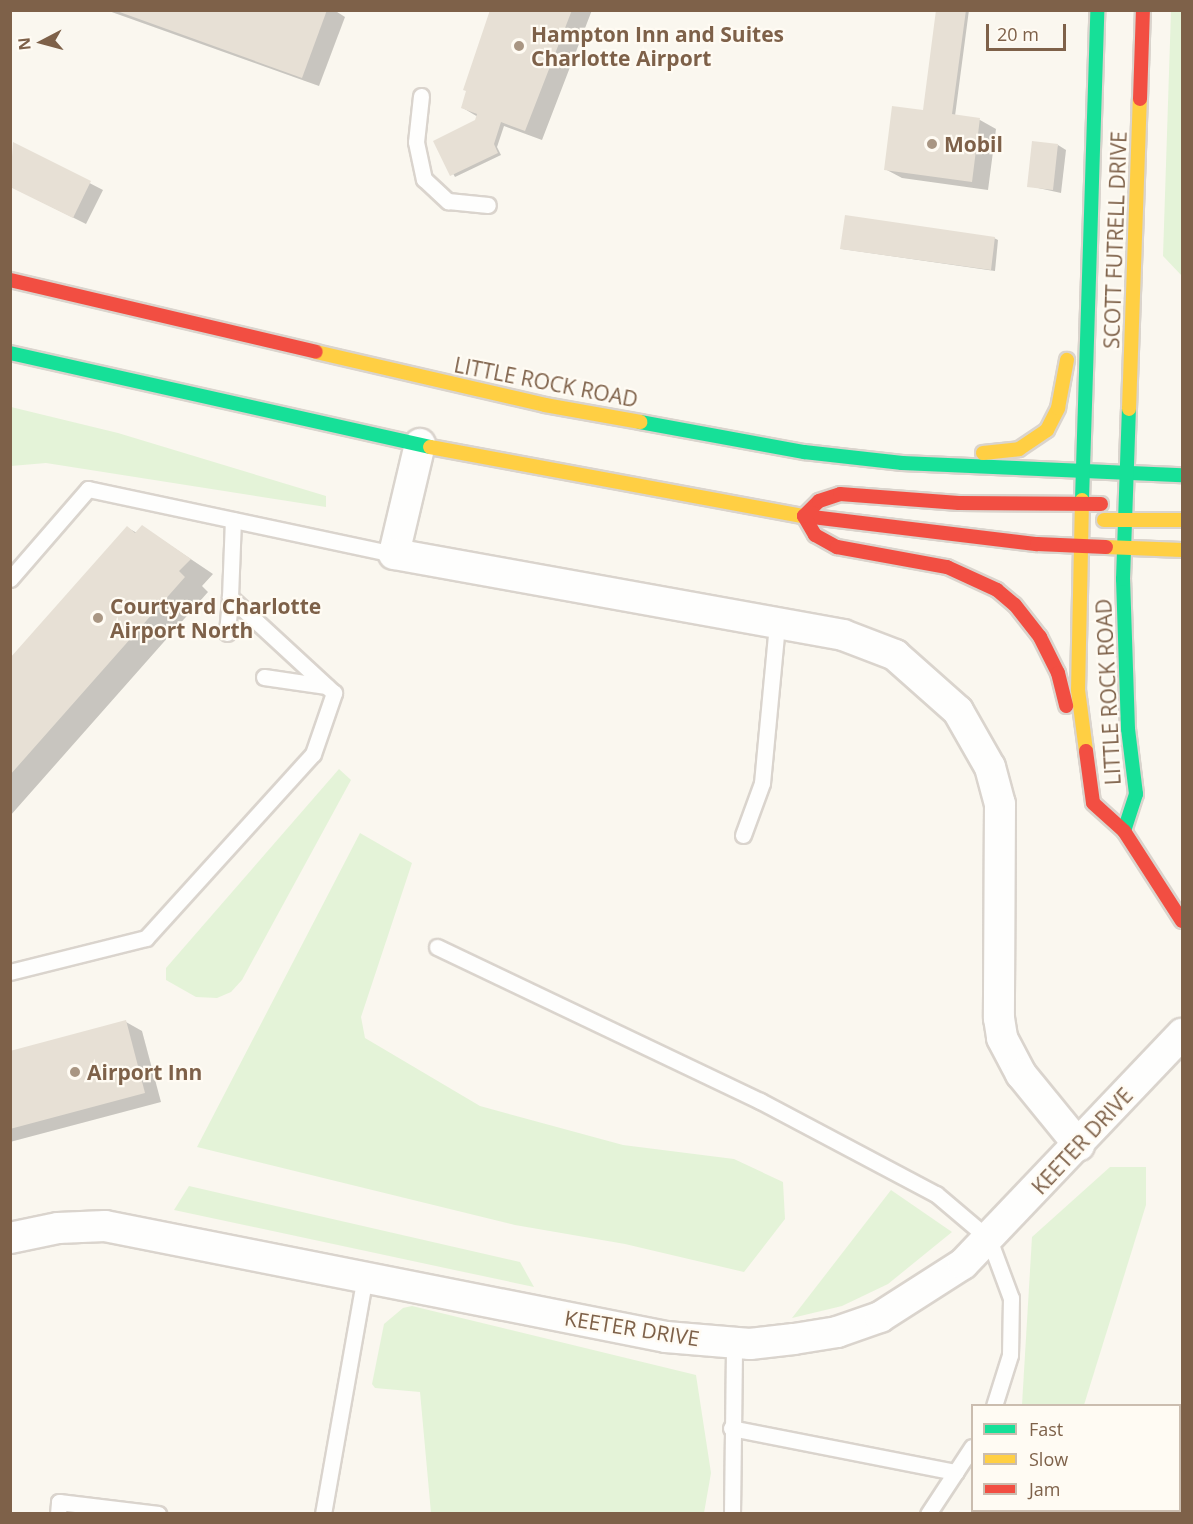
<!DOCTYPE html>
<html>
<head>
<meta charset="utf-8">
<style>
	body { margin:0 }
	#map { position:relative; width:1193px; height:1524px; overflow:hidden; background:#faf7ef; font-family:"Open Sans",sans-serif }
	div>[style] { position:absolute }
	.green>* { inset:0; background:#e4f3d8 }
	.shadow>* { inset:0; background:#0003 }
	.building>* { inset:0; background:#e7e0d5 }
	.roads { filter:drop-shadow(2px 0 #dad4cd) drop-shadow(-2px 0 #dad4cd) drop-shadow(0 2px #dad4cd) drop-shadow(0 -2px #dad4cd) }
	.lane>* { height:15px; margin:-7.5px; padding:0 7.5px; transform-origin:7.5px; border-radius:7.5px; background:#fefefd }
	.street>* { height:30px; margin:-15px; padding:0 15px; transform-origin:15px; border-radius:15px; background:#fefefd }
	.fast>* { height:14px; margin:-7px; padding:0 7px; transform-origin:7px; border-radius:7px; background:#16e098 }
	.slow>* { height:14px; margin:-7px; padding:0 7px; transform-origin:7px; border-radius:7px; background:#ffcf43 }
	.jam>* { height:14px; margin:-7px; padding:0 7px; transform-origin:7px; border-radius:7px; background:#f24e42 }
	.dots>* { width:16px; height:16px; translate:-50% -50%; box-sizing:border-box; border:3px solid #fffbf3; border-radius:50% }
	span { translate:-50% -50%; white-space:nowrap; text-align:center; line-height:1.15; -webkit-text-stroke:4.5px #fffbf3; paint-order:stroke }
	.poi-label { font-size:21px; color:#7e6149; font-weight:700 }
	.left { translate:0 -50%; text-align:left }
	.street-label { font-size:21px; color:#7e6149 }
	.frame { position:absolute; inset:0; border:12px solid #7e6149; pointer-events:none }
	.legend { position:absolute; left:971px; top:1404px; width:210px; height:108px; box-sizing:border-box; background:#fffbf3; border:2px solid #cbbdaf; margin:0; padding:8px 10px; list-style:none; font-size:18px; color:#7e6149 }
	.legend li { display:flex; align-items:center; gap:12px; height:30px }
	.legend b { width:30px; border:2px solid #cbbdaf }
	.north { position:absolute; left:12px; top:12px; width:60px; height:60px; -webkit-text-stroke:4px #fffbf3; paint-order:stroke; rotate:264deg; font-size:16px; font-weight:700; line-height:24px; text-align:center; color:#7e6149 }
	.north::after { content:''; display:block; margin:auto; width:21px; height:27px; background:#7e6149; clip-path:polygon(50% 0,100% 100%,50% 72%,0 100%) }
	.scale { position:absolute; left:986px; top:24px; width:80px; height:27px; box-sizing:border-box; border:3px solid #7e6149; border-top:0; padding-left:8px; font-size:18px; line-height:21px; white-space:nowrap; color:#7e6149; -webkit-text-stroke:4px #fffbf3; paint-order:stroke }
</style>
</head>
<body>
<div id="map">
	<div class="green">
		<div style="clip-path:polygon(1171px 11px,1182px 11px,1182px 276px,1163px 256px)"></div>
		<div style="clip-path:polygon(11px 407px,118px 433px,326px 496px,326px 507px,46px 463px,11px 466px)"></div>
		<div style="clip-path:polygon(339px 769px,351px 780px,242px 980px,231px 992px,217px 998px,196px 997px,166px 980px,166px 968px)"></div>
		<div style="clip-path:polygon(360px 833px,412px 863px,361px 1017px,365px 1038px,480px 1106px,623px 1145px,734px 1159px,783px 1182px,785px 1219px,744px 1272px,625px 1244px,515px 1225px,197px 1147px)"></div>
		<div style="clip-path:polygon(1110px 1167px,1146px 1167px,1146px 1205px,1084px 1405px,1022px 1405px,1032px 1237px)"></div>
		<div style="clip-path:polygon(189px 1186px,520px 1262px,534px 1287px,174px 1210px)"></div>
		<div style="clip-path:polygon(891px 1190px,952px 1232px,888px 1284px,842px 1306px,792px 1318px)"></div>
		<div style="clip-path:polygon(412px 1306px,696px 1375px,711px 1473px,704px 1513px,431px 1513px,420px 1392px,375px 1388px,372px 1384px,384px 1324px,403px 1308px)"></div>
	</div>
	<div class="shadow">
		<div style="clip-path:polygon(106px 10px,334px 10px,345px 17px,319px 86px)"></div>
		<div style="clip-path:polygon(492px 10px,592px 10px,542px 140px,504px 126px,497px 147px,501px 155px,455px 177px,435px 142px,476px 121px,478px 117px,463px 108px)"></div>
		<div style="clip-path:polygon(937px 10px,969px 10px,955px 116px,980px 120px,996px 129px,988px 190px,902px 178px,885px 169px,930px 113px)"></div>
		<div style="clip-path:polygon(14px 144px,103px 190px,86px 224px,10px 186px)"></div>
		<div style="clip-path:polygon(1058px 145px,1066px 150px,1061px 193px,1029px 186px)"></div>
		<div style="clip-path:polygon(994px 238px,998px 240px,995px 271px,842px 249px)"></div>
		<div style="clip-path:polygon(143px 527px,213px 574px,202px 586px,208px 592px,10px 816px,10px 660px,128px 528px,137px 533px)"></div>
		<div style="clip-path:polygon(126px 1022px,142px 1031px,161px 1102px,10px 1142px,10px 1052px)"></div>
	</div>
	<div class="building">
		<div style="clip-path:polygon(114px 10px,327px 10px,302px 78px)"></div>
		<div style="clip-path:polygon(490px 10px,572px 10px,525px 131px,501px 122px,494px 144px,498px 153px,450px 176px,433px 141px,475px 120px,477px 114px,461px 108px,466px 91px,463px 90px)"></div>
		<div style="clip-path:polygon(936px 10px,966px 10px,952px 114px,980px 118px,972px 182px,884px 170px,892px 106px,923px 110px)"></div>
		<div style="clip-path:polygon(1032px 141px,1058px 144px,1053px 190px,1027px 187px)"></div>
		<div style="clip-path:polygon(13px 142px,91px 181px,73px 218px,10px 187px)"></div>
		<div style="clip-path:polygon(845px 215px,995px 237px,991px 270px,840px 249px)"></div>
		<div style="clip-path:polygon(142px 525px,191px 559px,179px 571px,185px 577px,10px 775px,10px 658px,127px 526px,135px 533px)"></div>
		<div style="clip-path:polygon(126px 1020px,145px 1093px,10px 1129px,10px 1051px)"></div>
	</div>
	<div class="roads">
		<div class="lane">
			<div style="left:421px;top:96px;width:46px;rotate:96.2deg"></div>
			<div style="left:416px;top:142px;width:38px;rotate:78deg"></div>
			<div style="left:424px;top:179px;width:33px;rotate:43deg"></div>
			<div style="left:448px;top:201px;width:40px;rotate:5.7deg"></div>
			<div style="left:10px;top:579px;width:119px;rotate:-49.1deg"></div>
			<div style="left:88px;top:489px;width:313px;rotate:12deg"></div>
			<div style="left:227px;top:633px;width:36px;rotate:-85deg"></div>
			<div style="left:264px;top:677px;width:63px;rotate:8.3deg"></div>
			<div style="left:743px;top:835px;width:55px;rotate:-69.9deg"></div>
			<div style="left:762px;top:783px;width:161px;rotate:-84.6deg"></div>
			<div style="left:437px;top:947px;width:358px;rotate:25.5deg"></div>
			<div style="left:760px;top:1101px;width:199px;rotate:27.9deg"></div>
			<div style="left:936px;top:1194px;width:70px;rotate:40.3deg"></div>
			<div style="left:989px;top:1239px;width:63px;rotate:69.6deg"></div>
			<div style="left:1011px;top:1298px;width:57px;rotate:91deg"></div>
			<div style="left:1010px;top:1355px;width:53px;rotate:107.4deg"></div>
			<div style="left:10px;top:972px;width:140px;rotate:-14deg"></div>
			<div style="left:146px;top:938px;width:248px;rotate:-47.8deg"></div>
			<div style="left:313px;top:754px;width:65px;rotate:-71deg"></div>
			<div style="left:334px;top:693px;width:142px;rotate:-137.3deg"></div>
			<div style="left:230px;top:597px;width:77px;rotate:-87.8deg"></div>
			<div style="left:731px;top:1428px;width:229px;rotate:11.1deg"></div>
			<div style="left:58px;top:1514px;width:12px;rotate:-85deg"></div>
			<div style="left:59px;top:1502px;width:100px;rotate:6.9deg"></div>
			<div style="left:323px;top:1514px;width:242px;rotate:-80deg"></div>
			<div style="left:732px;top:1514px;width:172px;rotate:-89.3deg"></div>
			<div style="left:928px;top:1514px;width:80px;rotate:-56.7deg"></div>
		</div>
		<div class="street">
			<div style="left:420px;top:444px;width:113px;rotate:103.3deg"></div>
			<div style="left:394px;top:554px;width:456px;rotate:10.2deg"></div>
			<div style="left:843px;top:635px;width:56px;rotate:21deg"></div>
			<div style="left:895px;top:655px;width:84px;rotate:41.6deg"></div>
			<div style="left:958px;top:711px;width:64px;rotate:60.3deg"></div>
			<div style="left:990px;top:767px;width:38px;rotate:75deg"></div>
			<div style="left:1000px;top:804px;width:214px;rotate:90.3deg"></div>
			<div style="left:999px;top:1018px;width:20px;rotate:81deg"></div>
			<div style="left:1002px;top:1038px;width:41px;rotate:62.2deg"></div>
			<div style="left:1021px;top:1074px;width:92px;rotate:50.8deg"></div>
			<div style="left:10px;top:1238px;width:49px;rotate:-11.8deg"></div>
			<div style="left:58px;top:1228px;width:47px;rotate:-2.4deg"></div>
			<div style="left:105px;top:1226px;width:572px;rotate:11.19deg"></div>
			<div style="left:666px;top:1337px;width:84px;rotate:4.8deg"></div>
			<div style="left:750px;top:1344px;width:44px;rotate:-6.5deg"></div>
			<div style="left:794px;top:1339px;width:44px;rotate:-9.2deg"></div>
			<div style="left:837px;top:1332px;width:46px;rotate:-19.2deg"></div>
			<div style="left:880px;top:1317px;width:98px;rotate:-32.6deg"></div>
			<div style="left:963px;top:1264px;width:318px;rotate:-46.4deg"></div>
		</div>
		<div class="fast">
			<div style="left:10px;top:353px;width:430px;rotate:12.6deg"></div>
			<div style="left:640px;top:422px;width:167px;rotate:10.4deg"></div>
			<div style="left:804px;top:452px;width:99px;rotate:6.4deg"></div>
			<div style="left:902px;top:463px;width:280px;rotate:2.5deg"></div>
			<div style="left:1082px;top:500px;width:490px;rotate:-88.2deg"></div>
			<div style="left:1124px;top:831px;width:39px;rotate:-72deg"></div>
			<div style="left:1136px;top:794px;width:65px;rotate:-97deg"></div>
			<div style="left:1128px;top:729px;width:150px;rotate:-91.9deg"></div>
			<div style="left:1123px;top:579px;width:170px;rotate:-88deg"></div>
		</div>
		<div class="slow">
			<div style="left:316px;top:352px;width:235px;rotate:13deg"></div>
			<div style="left:545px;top:405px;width:97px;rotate:10.1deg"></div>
			<div style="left:1129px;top:409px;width:310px;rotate:-88deg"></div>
			<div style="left:430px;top:447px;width:380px;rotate:10.5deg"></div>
			<div style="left:983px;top:453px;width:36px;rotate:-6deg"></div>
			<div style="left:1019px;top:449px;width:34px;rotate:-34deg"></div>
			<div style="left:1047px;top:430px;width:25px;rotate:-63deg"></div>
			<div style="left:1058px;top:408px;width:49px;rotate:-79.4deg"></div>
			<div style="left:1082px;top:500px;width:190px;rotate:91.2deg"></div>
			<div style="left:1078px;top:690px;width:62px;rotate:82.5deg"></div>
			<div style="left:1104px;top:520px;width:78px"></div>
			<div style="left:1106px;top:547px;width:76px;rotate:2.3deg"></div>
		</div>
		<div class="jam">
			<div style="left:1140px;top:99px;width:89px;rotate:-88.1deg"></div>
			<div style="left:10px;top:280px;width:314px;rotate:13.2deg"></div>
			<div style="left:804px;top:516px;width:235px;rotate:6.9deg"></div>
			<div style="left:1037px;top:544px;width:69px;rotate:2.5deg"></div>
			<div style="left:804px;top:516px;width:22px;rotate:60deg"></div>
			<div style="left:815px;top:535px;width:25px;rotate:29deg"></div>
			<div style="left:837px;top:547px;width:112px;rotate:10.3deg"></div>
			<div style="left:947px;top:567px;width:55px;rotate:24.7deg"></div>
			<div style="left:997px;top:590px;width:23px;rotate:40deg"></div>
			<div style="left:1015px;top:605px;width:41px;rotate:52deg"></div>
			<div style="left:1040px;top:637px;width:40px;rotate:63.4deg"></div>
			<div style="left:1058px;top:673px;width:34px;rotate:76deg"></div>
			<div style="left:804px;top:516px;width:21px;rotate:-45deg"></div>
			<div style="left:819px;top:501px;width:22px;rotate:-18deg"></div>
			<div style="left:840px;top:494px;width:119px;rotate:4.3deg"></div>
			<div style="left:959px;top:503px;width:142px;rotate:0.4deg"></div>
			<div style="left:1086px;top:751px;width:52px;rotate:82.3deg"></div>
			<div style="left:1093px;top:803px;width:42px;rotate:42.1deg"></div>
			<div style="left:1124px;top:831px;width:107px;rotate:57.2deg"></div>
		</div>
	</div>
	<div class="dots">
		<div style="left:519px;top:46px;background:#a99683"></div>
		<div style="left:932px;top:144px;background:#a99683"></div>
		<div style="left:98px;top:618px;background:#a99683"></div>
		<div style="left:75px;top:1072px;background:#a99683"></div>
	</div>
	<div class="poi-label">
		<span class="left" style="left:531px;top:46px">Hampton Inn and Suites<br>Charlotte Airport</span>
		<span class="left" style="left:944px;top:144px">Mobil</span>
		<span class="left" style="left:110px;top:618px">Courtyard Charlotte<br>Airport North</span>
		<span class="left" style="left:87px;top:1072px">Airport Inn</span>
	</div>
	<div class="street-label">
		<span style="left:1115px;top:240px;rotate:-88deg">SCOTT FUTRELL DRIVE</span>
		<span style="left:546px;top:382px;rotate:11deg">LITTLE ROCK ROAD</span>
		<span style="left:1108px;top:692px;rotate:-93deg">LITTLE ROCK ROAD</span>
		<span style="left:1082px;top:1141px;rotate:-47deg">KEETER DRIVE</span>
		<span style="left:632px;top:1328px;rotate:9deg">KEETER DRIVE</span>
	</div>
	<div class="frame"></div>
	<ul class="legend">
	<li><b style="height:8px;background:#16e098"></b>Fast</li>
	<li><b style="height:8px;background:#ffcf43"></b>Slow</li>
	<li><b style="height:8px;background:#f24e42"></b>Jam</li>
	</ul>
	<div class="north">N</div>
	<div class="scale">20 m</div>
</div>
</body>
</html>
